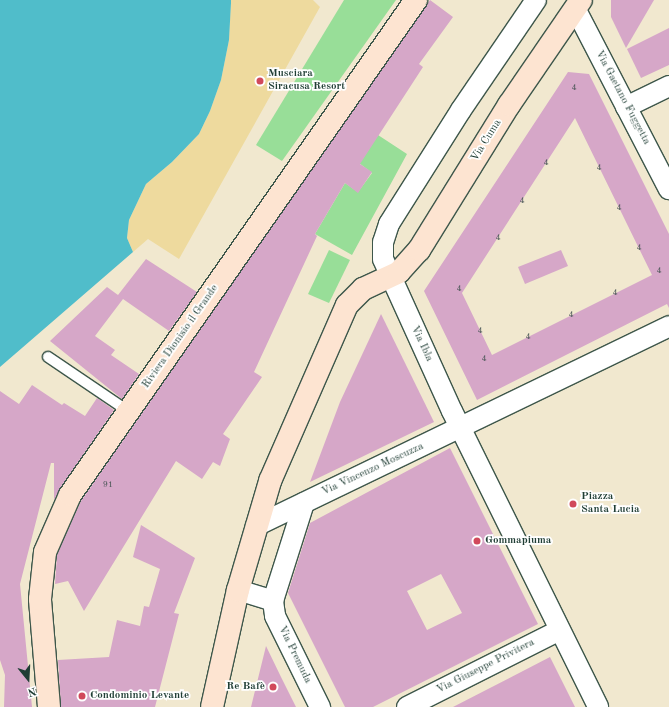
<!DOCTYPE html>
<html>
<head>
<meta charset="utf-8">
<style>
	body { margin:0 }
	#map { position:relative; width:669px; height:707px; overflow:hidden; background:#f1e8cf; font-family:"Old Standard TT",serif }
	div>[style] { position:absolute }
	.green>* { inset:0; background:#98de98 }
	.sand>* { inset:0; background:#eeda9e }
	.water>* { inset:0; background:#50bdca }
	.building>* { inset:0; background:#d6a7c8 }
	.roads { filter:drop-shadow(1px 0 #3e574b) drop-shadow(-1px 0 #3e574b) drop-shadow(0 1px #3e574b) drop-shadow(0 -1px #3e574b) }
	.lane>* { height:10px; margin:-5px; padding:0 5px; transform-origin:5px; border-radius:5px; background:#fff }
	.street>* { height:20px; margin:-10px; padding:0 10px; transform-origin:10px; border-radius:10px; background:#fff }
	.secondary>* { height:22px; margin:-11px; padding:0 11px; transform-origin:11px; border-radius:11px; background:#fde4d1 }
	.dots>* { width:11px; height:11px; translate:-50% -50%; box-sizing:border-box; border:2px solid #fff; border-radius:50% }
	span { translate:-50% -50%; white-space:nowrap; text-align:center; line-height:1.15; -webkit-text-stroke:3.5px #fff; paint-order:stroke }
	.number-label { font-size:9px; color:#4d5859 }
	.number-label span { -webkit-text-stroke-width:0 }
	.poi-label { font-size:11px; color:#1f3d34; font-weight:700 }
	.left { translate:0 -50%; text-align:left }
	.right { translate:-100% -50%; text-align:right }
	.street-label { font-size:11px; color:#1f3d34 }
	.north { position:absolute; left:8px; top:659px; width:40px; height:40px; -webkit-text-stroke:3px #fff; paint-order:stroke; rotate:162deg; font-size:11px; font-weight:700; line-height:16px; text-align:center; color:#1f3d34 }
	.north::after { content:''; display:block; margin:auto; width:14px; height:18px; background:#1f3d34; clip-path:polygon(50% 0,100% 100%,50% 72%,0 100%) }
</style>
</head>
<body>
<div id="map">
	<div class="green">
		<div style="clip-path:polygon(344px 0,396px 0,282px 161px,256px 145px)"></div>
		<div style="clip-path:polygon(378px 135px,407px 154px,352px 255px,315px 234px,345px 183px,358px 192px,372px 173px,359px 163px)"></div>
		<div style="clip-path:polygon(329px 250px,350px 260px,329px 303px,308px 294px)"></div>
	</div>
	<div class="sand">
		<div style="clip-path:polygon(231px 0,313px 0,320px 7px,179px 259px,148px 239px,133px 252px,127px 238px,129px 220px,146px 184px,172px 162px,199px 134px,210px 111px,221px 80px,229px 40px)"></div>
	</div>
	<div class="water">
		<div style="clip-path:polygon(0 0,231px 0,231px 3px,229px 40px,221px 80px,210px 111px,199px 134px,172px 162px,146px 184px,129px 220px,127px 238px,133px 252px,0 367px)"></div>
	</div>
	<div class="building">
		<div style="clip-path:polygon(430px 0,453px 17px,419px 64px,423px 67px,360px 164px,372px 172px,358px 193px,345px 183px,315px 234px,317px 236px,254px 372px,262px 377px,223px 434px,230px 439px,220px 466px,213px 462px,202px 479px,176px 461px,84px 611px,68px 581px,55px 584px,57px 555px,81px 501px)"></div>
		<div style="clip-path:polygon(611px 0,654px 0,626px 48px,611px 17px)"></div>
		<div style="clip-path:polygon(669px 28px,669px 65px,641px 78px,627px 49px)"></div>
		<div style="clip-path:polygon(evenodd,568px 72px,589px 74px,669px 234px,669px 308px,667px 304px,477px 400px,424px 291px,568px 72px,575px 118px,652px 275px,492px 355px,462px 293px,575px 118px)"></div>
		<div style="clip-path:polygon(561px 250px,568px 266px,525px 284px,518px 267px)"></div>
		<div style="clip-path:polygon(146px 259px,197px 292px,169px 331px,123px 299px,95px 336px,115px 350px,111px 355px,139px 374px,122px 399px,50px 341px,107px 287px,118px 295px)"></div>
		<div style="clip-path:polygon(381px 314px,434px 422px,310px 482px,340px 402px)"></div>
		<div style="clip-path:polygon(32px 385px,62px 405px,64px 403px,85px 416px,97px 398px,114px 410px,60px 488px,54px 500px,54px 463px,51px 463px,20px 584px,32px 707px,4px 707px,5px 675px,0 660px,0 391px,19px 404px)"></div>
		<div style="clip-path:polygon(evenodd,450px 448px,538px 624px,373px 707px,345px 707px,288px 593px,310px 523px,450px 448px,441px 574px,462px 613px,427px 630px,407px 591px,441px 574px)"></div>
		<div style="clip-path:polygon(141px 525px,195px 558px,174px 613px,179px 614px,155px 707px,61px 707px,58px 660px,109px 657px,117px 620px,140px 626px,144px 606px,149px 607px,160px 569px,133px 557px)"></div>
		<div style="clip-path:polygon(266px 646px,281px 677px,296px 707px,251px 707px)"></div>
		<div style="clip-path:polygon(550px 657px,575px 707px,453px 707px,488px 689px)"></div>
	</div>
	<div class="roads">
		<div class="lane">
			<div style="left:48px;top:357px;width:97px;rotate:34deg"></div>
		</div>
		<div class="street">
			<div style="left:536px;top:0;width:133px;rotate:124.3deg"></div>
			<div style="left:461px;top:110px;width:135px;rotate:122.3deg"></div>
			<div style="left:389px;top:224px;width:19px;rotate:108deg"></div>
			<div style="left:383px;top:242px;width:17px;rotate:90deg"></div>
			<div style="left:383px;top:259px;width:167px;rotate:65.6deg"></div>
			<div style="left:452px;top:411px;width:330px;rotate:63.7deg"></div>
			<div style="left:575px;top:8px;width:204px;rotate:62.6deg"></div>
			<div style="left:626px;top:107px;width:48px;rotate:-26deg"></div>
			<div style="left:304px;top:503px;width:103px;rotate:107.6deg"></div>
			<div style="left:273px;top:601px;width:15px;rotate:82deg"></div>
			<div style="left:275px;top:616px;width:102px;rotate:63.7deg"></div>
			<div style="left:256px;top:526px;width:459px;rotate:-25.8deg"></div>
			<div style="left:238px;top:590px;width:37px;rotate:17deg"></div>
			<div style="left:407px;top:707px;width:171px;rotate:-26.7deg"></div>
		</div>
		<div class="secondary">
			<div style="left:49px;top:707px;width:108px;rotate:-94.8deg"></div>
			<div style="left:40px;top:599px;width:47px;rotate:-83.9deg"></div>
			<div style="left:45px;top:552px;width:62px;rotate:-66.3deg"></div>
			<div style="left:70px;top:495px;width:604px;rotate:-55.05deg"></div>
			<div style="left:212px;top:707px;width:120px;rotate:-77.5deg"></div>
			<div style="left:238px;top:590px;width:114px;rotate:-73.6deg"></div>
			<div style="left:270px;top:481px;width:192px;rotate:-66.4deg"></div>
			<div style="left:347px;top:305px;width:23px;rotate:-45deg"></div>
			<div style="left:363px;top:289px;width:40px;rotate:-25deg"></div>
			<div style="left:399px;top:272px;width:30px;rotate:-48deg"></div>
			<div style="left:419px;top:250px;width:171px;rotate:-58.2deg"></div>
			<div style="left:509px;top:105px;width:127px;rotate:-55.6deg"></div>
		</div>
	</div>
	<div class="dots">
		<div style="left:260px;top:81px;background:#d1495b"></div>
		<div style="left:573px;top:504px;background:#d1495b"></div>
		<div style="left:477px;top:541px;background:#d1495b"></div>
		<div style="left:273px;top:687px;background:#d1495b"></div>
		<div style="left:82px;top:696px;background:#d1495b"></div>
	</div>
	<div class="number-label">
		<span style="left:574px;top:88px">4</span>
		<span style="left:546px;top:163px">4</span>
		<span style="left:599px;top:168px">4</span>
		<span style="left:522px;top:201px">4</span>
		<span style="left:619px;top:208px">4</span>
		<span style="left:498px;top:238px">4</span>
		<span style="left:639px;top:248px">4</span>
		<span style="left:659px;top:271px">4</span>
		<span style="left:459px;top:289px">4</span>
		<span style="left:615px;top:293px">4</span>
		<span style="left:571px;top:315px">4</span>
		<span style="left:480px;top:331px">4</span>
		<span style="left:528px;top:337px">4</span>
		<span style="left:484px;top:359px">4</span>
		<span style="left:108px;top:485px">91</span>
	</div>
	<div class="poi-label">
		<span class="left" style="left:268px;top:81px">Musciara<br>Siracusa Resort</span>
		<span class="left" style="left:581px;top:504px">Piazza<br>Santa Lucia</span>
		<span class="left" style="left:485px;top:541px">Gommapiuma</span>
		<span class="right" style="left:265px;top:687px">Re Bafè</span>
		<span class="left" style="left:90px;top:696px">Condominio Levante</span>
	</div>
	<div class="street-label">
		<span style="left:622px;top:98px;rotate:62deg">Via Gaetano Fuggetta</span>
		<span style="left:487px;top:141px;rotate:-58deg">Via Cuma</span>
		<span style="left:181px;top:337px;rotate:-55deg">Riviera Dionisio il Grande</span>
		<span style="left:421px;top:344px;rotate:65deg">Via Ibla</span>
		<span style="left:373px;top:470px;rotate:-25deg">Via Vincenzo Moscuzza</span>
		<span style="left:294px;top:655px;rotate:64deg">Via Premuda</span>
		<span style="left:486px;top:667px;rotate:-27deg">Via Giuseppe Privitera</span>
	</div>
	<div class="north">N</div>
</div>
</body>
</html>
